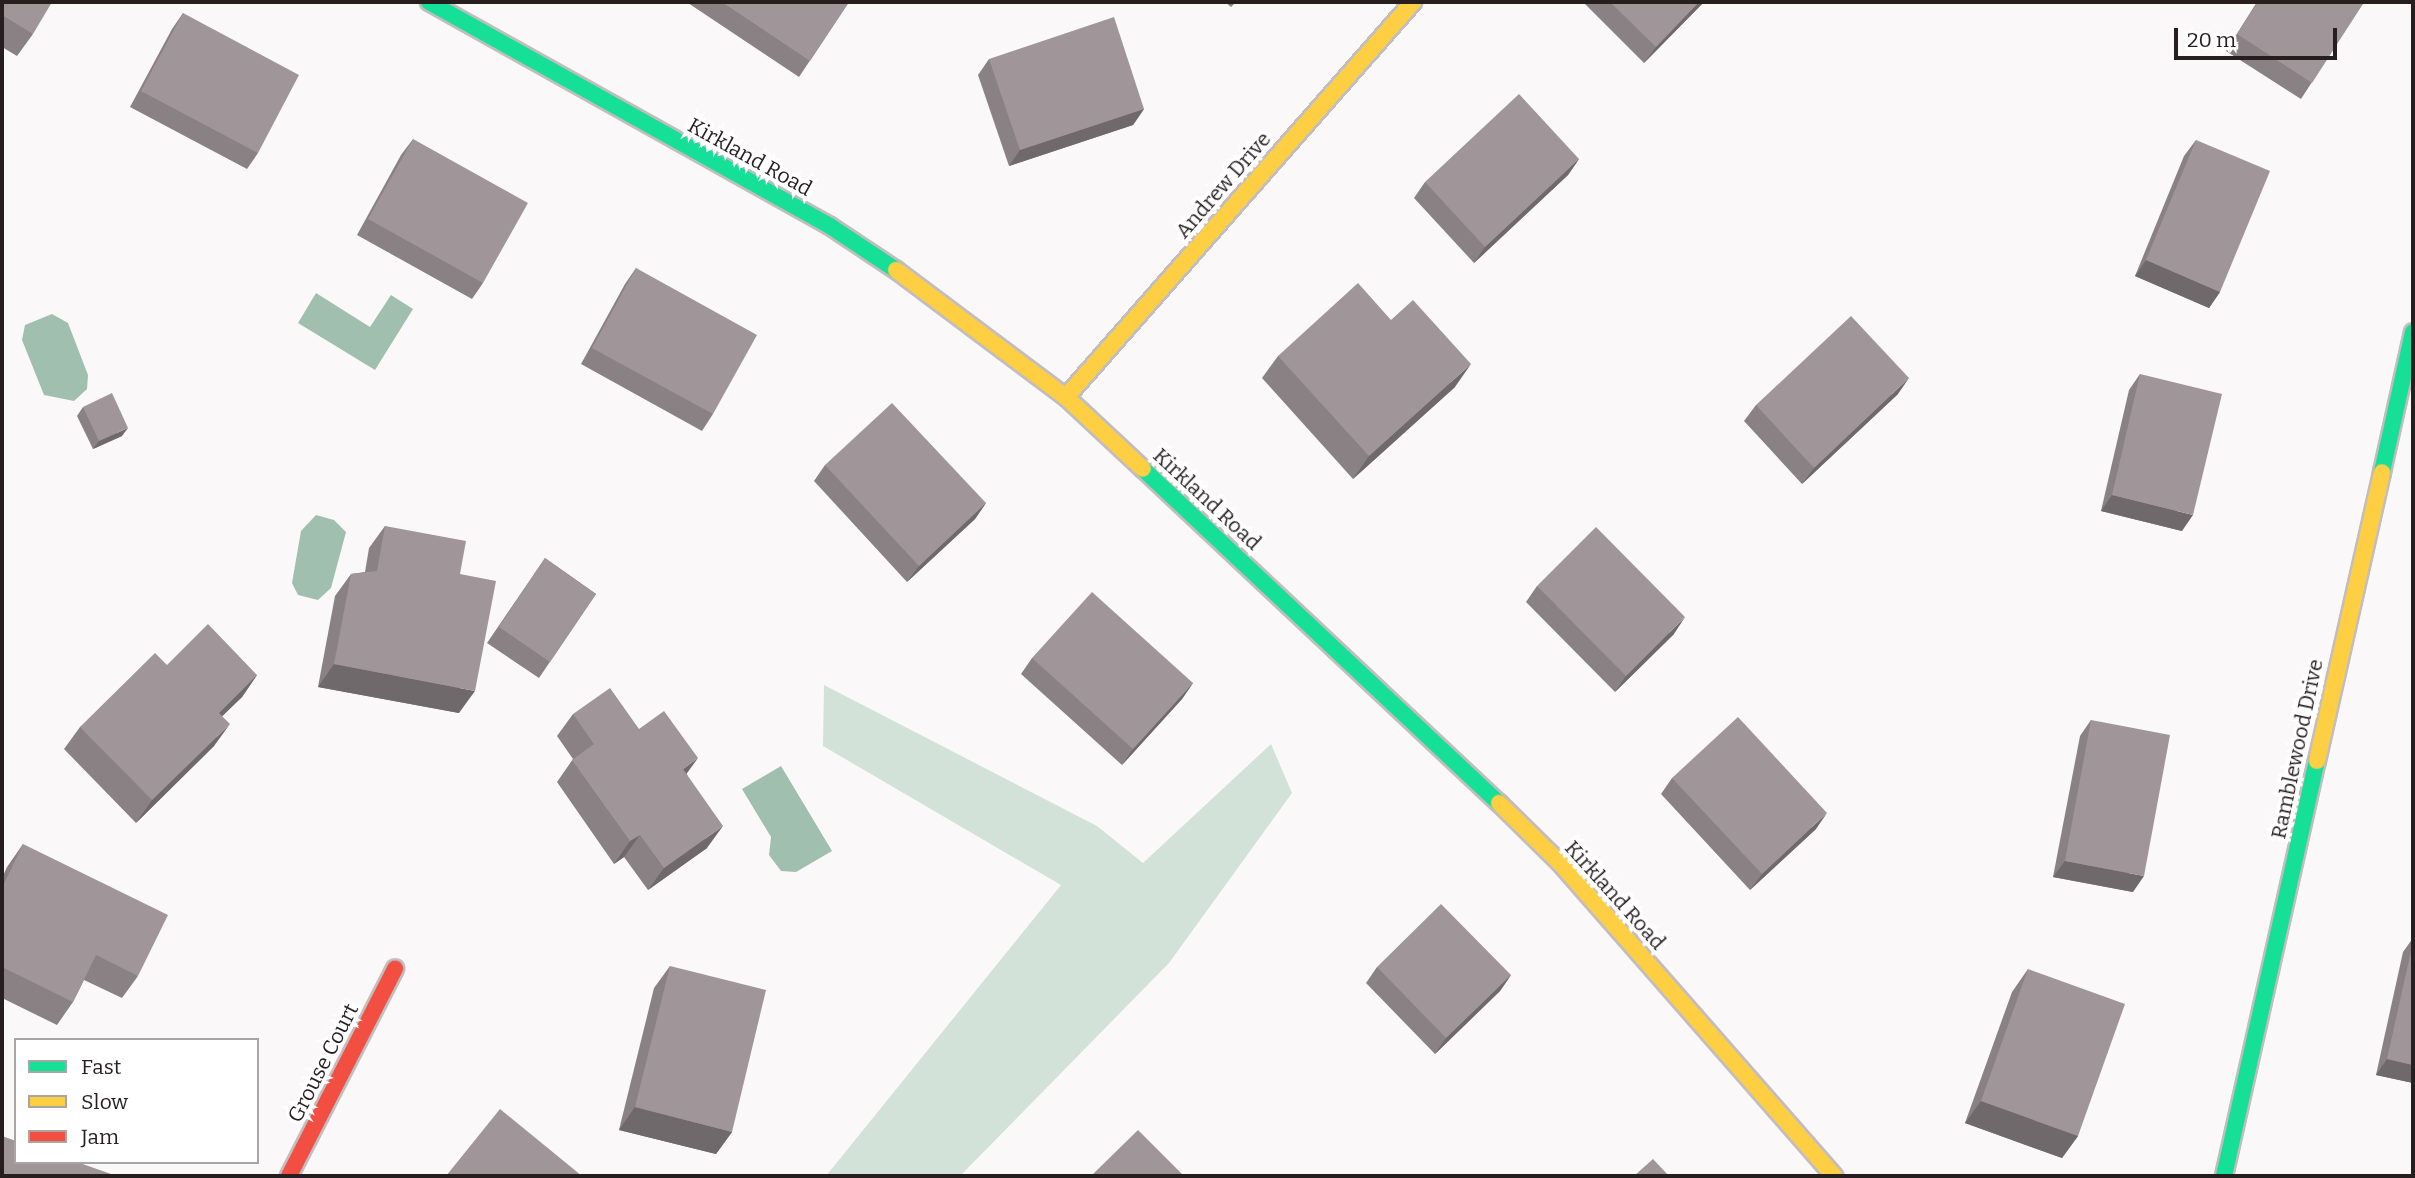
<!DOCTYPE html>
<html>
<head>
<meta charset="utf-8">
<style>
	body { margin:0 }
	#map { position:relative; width:2415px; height:1178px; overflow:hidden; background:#fbf8f9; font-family:Bitter,serif }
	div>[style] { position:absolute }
	.green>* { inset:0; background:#d2e2d9 }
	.water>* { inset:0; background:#a1bfaf }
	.roads { filter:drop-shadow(2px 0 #c2bdbe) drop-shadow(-2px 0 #c2bdbe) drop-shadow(0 2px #c2bdbe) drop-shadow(0 -2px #c2bdbe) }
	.fast>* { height:16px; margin:-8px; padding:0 8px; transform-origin:8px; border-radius:8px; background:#16e098 }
	.slow>* { height:16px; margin:-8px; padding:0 8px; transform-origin:8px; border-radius:8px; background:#ffcf43 }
	.jam>* { height:16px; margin:-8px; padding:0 8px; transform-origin:8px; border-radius:8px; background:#f24e42 }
	.wall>* { inset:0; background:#8a8184 }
	.shaded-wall>* { inset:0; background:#70696b }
	.building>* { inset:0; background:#a09699 }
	span { translate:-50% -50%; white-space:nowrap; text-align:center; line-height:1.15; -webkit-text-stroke:7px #fff; paint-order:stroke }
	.street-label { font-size:21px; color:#261e1f }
	.frame { position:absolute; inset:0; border:4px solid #261e1f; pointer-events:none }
	.legend { position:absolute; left:14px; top:1038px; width:245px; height:126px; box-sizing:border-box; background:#fff; border:2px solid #a8a5a5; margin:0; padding:9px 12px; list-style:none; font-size:21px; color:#261e1f }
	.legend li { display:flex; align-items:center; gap:14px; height:35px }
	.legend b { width:35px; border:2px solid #a8a5a5 }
	.scale { position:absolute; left:2174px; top:28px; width:163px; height:32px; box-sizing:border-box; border:4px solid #261e1f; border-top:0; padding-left:9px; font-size:21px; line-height:24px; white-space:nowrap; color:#261e1f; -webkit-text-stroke:5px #fff; paint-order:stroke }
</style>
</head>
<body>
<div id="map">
	<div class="green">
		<div style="clip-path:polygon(824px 685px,1097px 826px,1143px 863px,1271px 744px,1292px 793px,1169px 963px,960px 1176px,826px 1176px,1061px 885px,823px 746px)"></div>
	</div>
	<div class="water">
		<div style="clip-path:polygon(316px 293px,370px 327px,391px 295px,413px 309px,375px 370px,298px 323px)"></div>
		<div style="clip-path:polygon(52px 314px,68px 323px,88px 375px,87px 389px,74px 401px,44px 395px,22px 340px,25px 325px)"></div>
		<div style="clip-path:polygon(316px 515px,334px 520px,346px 532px,331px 588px,318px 600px,298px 595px,292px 583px,301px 531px)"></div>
		<div style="clip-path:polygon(781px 766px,832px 851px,796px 872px,781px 871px,769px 855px,771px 837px,742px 789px)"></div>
	</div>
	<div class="roads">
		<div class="fast">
			<div style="left:429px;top:2px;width:459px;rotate:29.2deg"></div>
			<div style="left:830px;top:226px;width:79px;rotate:33.7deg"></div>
			<div style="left:1143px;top:469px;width:488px;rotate:43.2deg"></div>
			<div style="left:2382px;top:472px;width:143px;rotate:-77.5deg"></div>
			<div style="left:2224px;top:1176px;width:425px;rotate:-77.4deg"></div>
		</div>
		<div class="slow">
			<div style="left:896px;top:270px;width:212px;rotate:36.8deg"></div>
			<div style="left:1066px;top:397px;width:105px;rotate:43.1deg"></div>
			<div style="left:1066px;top:397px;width:526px;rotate:-48.7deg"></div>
			<div style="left:2317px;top:761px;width:296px;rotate:-77.3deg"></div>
			<div style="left:1499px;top:803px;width:87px;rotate:44.5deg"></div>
			<div style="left:1561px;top:864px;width:415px;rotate:48.8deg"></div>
		</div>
		<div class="jam">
			<div style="left:289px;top:1176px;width:233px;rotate:-62.9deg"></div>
		</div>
	</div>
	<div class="wall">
		<div style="clip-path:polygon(2px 2px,33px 34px,17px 56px,2px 47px)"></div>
		<div style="clip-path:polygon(689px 2px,849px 2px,799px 77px,688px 3px)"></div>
		<div style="clip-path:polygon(1225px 2px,1236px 2px,1231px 7px)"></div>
		<div style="clip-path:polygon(1583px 2px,1704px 2px,1644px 63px)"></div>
		<div style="clip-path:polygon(2257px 2px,2364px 2px,2301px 99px,2226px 51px)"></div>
		<div style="clip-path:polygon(183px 13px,258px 153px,247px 169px,130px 107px,172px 29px)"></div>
		<div style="clip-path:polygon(989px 59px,1144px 109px,1133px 125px,1009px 166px,978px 75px)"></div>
		<div style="clip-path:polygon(413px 139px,483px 283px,472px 299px,357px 235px,401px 155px)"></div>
		<div style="clip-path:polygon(2196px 140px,2220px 292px,2209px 308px,2135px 276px,2184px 156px)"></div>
		<div style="clip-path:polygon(1579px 159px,1568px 175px,1474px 263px,1414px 198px,1425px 182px)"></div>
		<div style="clip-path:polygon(636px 268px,713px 414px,702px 431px,581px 364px,625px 284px)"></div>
		<div style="clip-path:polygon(1391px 320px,1455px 387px,1353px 479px,1262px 378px,1278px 356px)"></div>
		<div style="clip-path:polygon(2140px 374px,2182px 531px,2101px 511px,2129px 390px)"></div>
		<div style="clip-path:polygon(1898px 394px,1802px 484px,1744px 421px,1756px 405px)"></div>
		<div style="clip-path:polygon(83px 407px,122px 436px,93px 449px,77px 416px)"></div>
		<div style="clip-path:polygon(825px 465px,986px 503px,975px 519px,907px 582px,814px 481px)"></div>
		<div style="clip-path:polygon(385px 526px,460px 574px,459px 713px,318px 687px,335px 596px,351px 574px,365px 572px,369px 548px)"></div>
		<div style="clip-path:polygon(545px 558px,596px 594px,539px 678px,487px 643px)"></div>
		<div style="clip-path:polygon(1537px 586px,1674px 634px,1615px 692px,1526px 602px)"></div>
		<div style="clip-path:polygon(1032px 658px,1193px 683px,1182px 699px,1122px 765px,1021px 674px)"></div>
		<div style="clip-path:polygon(167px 665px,257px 675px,242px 697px,222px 716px,214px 746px,136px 823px,64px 749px,80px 727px)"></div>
		<div style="clip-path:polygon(573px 714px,639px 729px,687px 774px,707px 848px,648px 890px,624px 857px,614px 864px,557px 782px,573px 759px,557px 736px)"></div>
		<div style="clip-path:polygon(2091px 720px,2133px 892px,2053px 877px,2080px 736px)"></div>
		<div style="clip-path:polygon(1672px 778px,1816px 829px,1750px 890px,1661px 794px)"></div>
		<div style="clip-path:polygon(23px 844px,138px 976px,122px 998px,84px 980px,73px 1002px,57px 1025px,2px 998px,2px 878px,7px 867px)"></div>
		<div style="clip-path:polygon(2413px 938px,2413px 1083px,2376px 1075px,2403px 952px)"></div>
		<div style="clip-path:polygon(670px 966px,732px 1132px,716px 1154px,619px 1130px,654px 988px)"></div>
		<div style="clip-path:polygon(1377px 967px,1511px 975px,1500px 991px,1435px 1054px,1366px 983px)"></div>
		<div style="clip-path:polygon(2028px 969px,2078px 1136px,2062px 1158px,1965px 1123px,2012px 992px)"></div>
	</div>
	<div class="shaded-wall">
		<div style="clip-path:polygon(1699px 2px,1704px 2px,1644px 63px,1656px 47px)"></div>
		<div style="clip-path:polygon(1144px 109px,1133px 125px,1009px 166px,1020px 150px)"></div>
		<div style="clip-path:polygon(1579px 159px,1568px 175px,1474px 263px,1485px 247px)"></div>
		<div style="clip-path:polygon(2146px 260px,2220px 292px,2209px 308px,2135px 276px)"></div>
		<div style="clip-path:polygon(1471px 364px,1455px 387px,1353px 479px,1369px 456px)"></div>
		<div style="clip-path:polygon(1909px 378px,1898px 394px,1802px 484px,1814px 468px)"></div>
		<div style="clip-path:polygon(128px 428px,122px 436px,93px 449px,99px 441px)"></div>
		<div style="clip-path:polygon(2112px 495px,2193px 515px,2182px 531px,2101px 511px)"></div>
		<div style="clip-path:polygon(986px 503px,975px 519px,907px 582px,919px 566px)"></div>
		<div style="clip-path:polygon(1685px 617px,1674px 634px,1615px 692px,1626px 676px)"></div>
		<div style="clip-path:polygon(334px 664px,475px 691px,459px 713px,318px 687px)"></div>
		<div style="clip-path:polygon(257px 675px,242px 697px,203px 735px,219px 713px)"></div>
		<div style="clip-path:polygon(1193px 683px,1182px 699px,1122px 765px,1133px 749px)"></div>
		<div style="clip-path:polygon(230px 724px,214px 746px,136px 823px,152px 800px)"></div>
		<div style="clip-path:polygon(698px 758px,682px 780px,683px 769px)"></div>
		<div style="clip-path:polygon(1827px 813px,1816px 829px,1750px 890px,1762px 874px)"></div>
		<div style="clip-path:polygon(723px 826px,707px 848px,648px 890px,664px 868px)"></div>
		<div style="clip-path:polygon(640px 835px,624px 857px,614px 864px,630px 841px)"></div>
		<div style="clip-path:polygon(2065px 861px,2144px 876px,2133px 892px,2053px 877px)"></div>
		<div style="clip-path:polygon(1511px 975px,1500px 991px,1435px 1054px,1446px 1038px)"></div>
		<div style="clip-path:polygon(2387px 1059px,2413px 1065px,2413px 1083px,2376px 1075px)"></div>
		<div style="clip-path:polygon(1981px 1101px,2078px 1136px,2062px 1158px,1965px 1123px)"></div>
		<div style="clip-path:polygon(635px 1107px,732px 1132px,716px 1154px,619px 1130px)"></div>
	</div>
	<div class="building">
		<div style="clip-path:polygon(2px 2px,52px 2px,33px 34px,2px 15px)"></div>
		<div style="clip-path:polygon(722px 2px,849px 2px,810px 61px)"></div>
		<div style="clip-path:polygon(1610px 2px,1699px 2px,1656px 47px)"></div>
		<div style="clip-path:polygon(2258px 2px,2364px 2px,2312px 83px,2237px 34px)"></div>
		<div style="clip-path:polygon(183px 13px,299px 75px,258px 153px,141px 91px)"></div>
		<div style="clip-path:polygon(1114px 17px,1144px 109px,1020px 150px,989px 59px)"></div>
		<div style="clip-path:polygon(1519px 94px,1579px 159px,1485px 247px,1425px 182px)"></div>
		<div style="clip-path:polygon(413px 139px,528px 203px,483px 283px,368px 219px)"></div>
		<div style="clip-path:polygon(2196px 140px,2270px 171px,2220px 292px,2146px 260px)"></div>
		<div style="clip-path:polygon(636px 268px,757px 335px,713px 414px,592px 348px)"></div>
		<div style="clip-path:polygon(1358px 283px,1391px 320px,1413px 300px,1471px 364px,1369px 456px,1278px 356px)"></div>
		<div style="clip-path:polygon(1851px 316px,1909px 378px,1814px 468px,1756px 405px)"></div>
		<div style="clip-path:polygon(2140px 374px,2222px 394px,2193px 515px,2112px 495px)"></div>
		<div style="clip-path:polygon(112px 393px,128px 428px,99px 441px,83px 407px)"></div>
		<div style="clip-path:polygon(892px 403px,986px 503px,919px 566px,825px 465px)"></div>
		<div style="clip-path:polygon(385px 526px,466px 541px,460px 574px,496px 581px,475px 691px,334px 664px,351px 574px,377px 571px)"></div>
		<div style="clip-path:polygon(1596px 527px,1685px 617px,1626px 676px,1537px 586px)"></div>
		<div style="clip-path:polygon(545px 558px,596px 594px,550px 662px,499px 627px)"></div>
		<div style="clip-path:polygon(1092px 592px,1193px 683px,1133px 749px,1032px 658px)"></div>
		<div style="clip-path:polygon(208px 624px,257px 675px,219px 713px,230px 724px,152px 800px,80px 727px,155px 653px,167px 665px)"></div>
		<div style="clip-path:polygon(610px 688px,639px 729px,664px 711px,698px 758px,683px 769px,723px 826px,664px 868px,640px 835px,630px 841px,572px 760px,594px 744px,573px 714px)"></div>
		<div style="clip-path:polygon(1738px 717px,1827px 813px,1762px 874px,1672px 778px)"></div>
		<div style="clip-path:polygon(2091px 720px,2170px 735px,2144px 876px,2065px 861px)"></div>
		<div style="clip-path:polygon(23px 844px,168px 915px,138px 976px,96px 955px,73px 1002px,2px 967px,2px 888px)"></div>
		<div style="clip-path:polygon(1441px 904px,1511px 975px,1446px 1038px,1377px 967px)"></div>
		<div style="clip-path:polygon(2413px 942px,2413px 1065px,2387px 1059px)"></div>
		<div style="clip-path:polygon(670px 966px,766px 990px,732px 1132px,635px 1107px)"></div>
		<div style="clip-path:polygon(2028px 969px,2125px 1004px,2078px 1136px,1981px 1101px)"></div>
		<div style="clip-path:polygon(500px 1109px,582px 1176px,446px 1176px)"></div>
		<div style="clip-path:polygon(1138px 1130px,1184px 1176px,1091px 1176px)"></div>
		<div style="clip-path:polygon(2px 1136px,16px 1141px,16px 1162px,77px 1162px,111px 1174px,110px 1176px,2px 1176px)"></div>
		<div style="clip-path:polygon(1653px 1159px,1669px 1176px,1634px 1176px)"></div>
	</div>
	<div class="street-label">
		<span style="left:750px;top:157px;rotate:29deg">Kirkland Road</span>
		<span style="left:1223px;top:185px;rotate:-49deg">Andrew Drive</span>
		<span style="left:1207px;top:499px;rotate:43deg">Kirkland Road</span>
		<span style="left:2297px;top:749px;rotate:-78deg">Ramblewood Drive</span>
		<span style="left:1615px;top:895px;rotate:48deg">Kirkland Road</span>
		<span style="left:323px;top:1063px;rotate:-63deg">Grouse Court</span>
	</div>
	<div class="frame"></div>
	<ul class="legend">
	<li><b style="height:9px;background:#16e098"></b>Fast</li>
	<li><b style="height:9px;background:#ffcf43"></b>Slow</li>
	<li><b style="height:9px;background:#f24e42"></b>Jam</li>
	</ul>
	<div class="scale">20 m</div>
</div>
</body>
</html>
